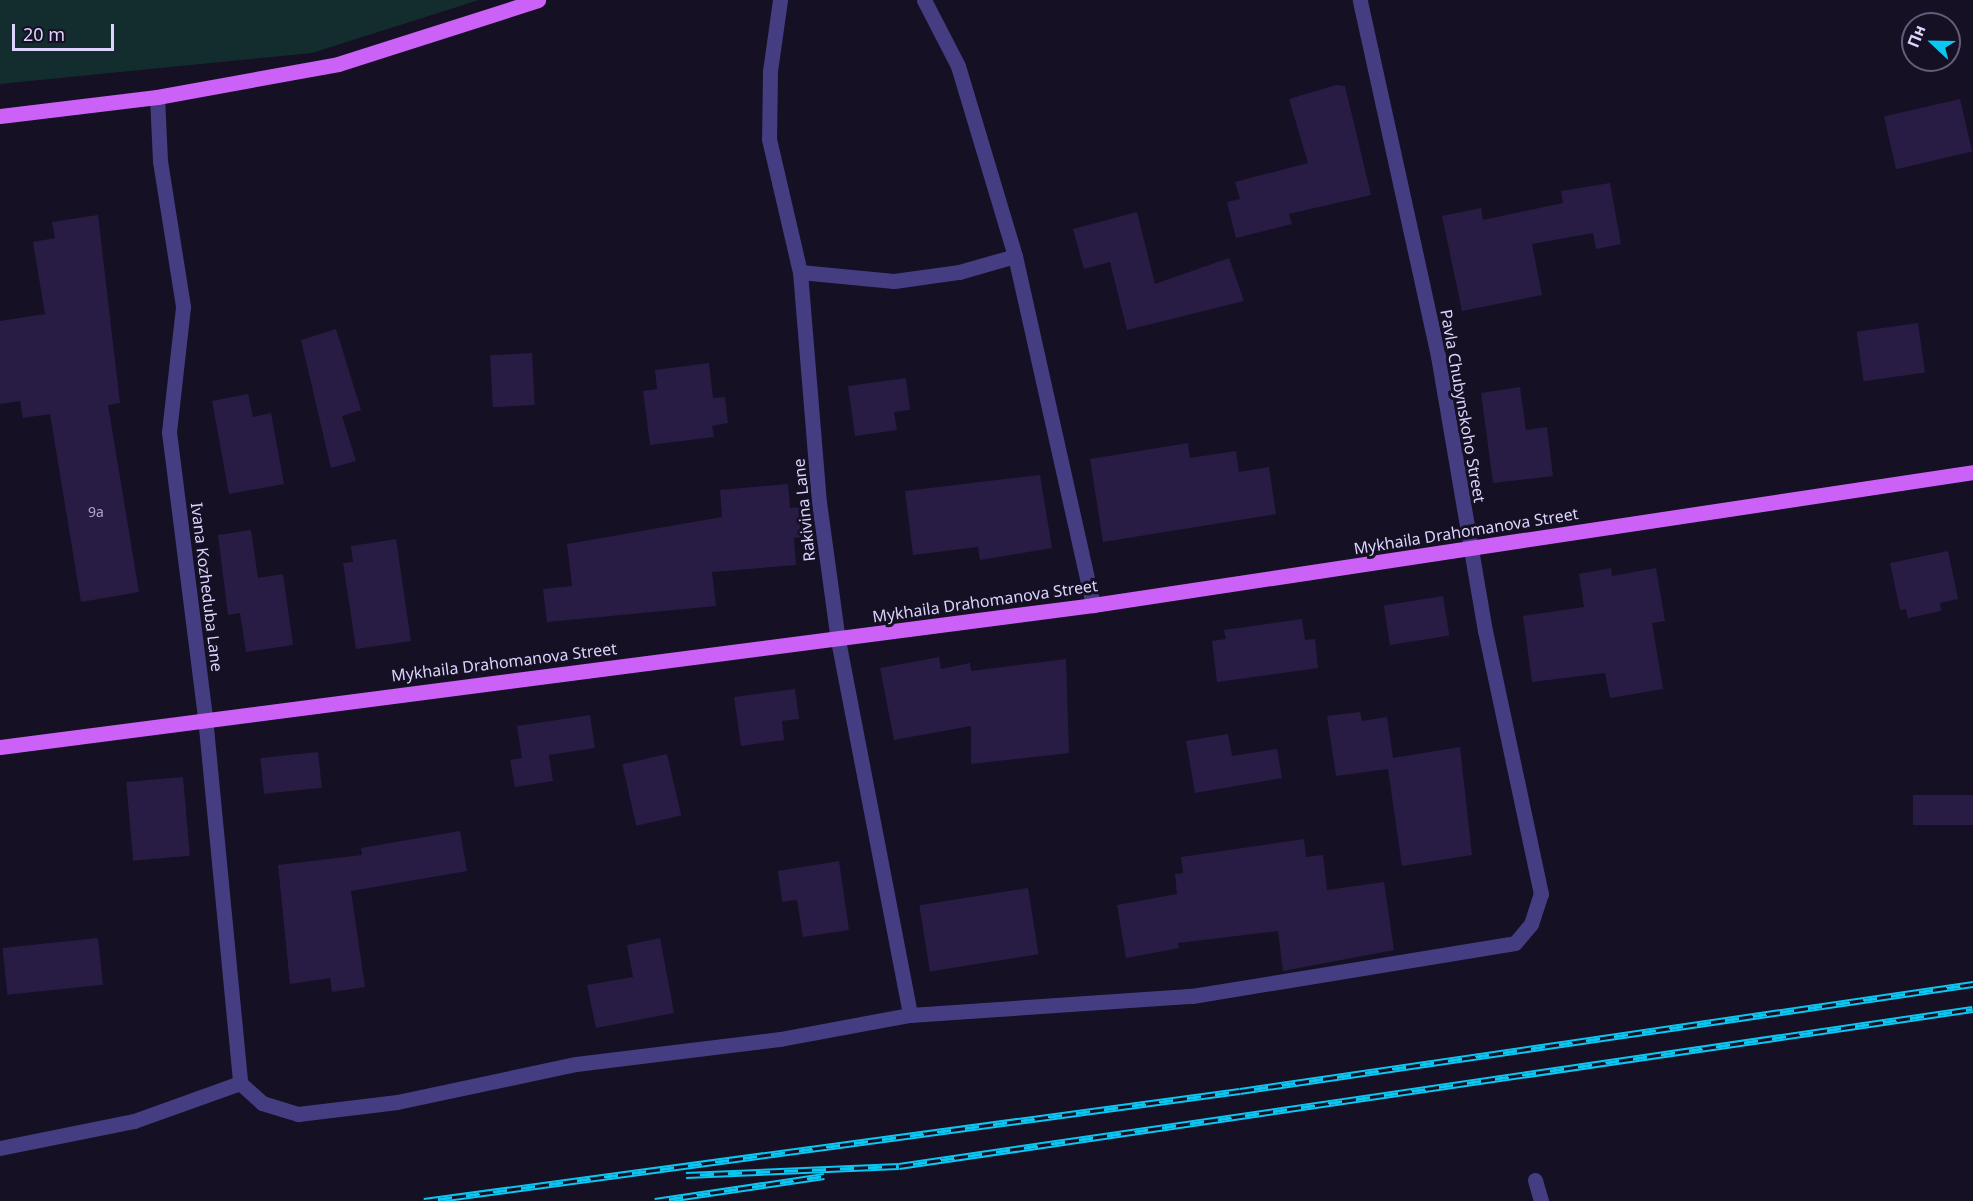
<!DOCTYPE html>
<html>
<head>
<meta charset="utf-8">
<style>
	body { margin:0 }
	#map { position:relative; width:1973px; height:1201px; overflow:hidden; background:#151024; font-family:"Noto Sans",sans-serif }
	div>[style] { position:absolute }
	.green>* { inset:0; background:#132c2d }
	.building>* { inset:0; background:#281c44; transform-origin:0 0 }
	.minor>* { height:15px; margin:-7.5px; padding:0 7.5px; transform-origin:7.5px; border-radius:7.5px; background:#453d81 }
	.major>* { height:15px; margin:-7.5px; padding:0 7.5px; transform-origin:7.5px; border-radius:7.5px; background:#cc61f8 }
	.rail>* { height:7px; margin-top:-3.5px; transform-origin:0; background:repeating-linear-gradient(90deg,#151024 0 14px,#0bc7f2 0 28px); box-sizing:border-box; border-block:2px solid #0bc7f2 }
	span { translate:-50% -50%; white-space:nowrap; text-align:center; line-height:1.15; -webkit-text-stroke:6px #151024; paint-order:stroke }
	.number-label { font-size:14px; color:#afa6cf }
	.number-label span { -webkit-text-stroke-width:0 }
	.street-label { font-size:16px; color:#dcd4fd }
	.north { position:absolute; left:1901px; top:12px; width:60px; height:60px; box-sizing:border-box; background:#151024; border:2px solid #655e7b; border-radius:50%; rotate:292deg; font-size:16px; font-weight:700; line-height:24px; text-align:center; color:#dcd4fd }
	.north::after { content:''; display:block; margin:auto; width:21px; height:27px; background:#0bc7f2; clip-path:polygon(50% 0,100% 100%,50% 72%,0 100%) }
	.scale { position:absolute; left:12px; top:24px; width:102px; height:27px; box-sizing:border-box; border:3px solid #dcd4fd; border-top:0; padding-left:8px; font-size:18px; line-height:21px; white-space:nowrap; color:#dcd4fd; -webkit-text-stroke:4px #151024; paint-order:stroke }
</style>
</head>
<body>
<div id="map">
	<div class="green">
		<i style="clip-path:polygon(0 0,479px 0,312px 53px,0 84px)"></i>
	</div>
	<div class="building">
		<i style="clip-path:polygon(1336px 85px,1345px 86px,1371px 195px,1289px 214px,1292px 224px,1236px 238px,1227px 202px,1240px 199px,1235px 182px,1308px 163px,1289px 99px)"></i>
		<i style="left:1960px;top:99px;width:54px;height:78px;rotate:77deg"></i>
		<i style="clip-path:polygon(1610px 183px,1621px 244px,1596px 249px,1593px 233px,1532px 244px,1542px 295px,1462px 311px,1442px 216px,1481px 208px,1483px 220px,1563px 203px,1561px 191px)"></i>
		<i style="clip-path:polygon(1137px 212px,1155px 284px,1229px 258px,1244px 301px,1127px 330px,1110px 262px,1084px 269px,1073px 229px)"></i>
		<i style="clip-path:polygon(98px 215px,120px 403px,108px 405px,139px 592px,81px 602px,50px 414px,23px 418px,20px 401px,0 404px,0 321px,45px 314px,33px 242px,55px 238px,52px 222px)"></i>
		<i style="left:1918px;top:323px;width:50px;height:62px;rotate:82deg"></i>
		<i style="clip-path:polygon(336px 329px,361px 410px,342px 416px,356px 461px,331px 468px,301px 340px)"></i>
		<i style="left:532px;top:353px;width:52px;height:42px;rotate:87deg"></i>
		<i style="clip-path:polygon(709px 363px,713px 398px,725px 397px,728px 423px,712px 426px,714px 437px,650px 445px,643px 391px,657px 389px,655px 370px)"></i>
		<i style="clip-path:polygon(906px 378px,910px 410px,894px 412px,897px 430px,855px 436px,848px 386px)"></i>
		<i style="clip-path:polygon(1520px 387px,1526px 430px,1547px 427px,1553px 476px,1493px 483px,1481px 393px)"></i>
		<i style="clip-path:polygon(248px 394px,253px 417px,271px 413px,284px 484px,229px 494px,212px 401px)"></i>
		<i style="clip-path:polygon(1188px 443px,1190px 458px,1236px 451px,1239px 472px,1269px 467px,1276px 514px,1103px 542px,1090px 459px)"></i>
		<i style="clip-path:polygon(1040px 475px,1052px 548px,980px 560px,978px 547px,913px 555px,905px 491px)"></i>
		<i style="clip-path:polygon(788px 484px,790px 508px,804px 507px,807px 537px,794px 538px,796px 565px,712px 572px,716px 606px,547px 622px,543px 589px,572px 586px,567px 544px,722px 517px,720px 490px)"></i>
		<i style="clip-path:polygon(251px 530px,258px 578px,283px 574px,293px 645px,246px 652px,240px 613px,228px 615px,218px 535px)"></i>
		<i style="clip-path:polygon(396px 539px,411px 641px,356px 649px,343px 563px,353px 562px,351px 546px)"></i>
		<i style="clip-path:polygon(1948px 551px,1958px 599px,1940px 603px,1941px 611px,1908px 618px,1906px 609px,1900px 610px,1890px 563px)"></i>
		<i style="clip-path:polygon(1611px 568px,1612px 576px,1656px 568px,1665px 621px,1652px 623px,1663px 689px,1610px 698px,1605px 673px,1532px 682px,1523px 616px,1584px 607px,1579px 574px)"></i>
		<i style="left:1443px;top:596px;width:40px;height:60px;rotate:81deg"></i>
		<i style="clip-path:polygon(1302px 619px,1305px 640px,1315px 639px,1318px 668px,1217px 682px,1212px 641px,1226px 639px,1224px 630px)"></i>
		<i style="clip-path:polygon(939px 657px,941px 669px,970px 663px,971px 671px,1066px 659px,1069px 753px,971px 764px,971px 726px,894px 740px,880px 668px)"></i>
		<i style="clip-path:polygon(795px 689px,799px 719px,782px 721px,784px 740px,741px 746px,734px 697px)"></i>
		<i style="clip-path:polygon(1360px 712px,1362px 721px,1387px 717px,1393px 758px,1460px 747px,1472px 855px,1402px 866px,1388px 769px,1336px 776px,1327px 716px)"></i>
		<i style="clip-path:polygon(590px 715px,595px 748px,549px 755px,553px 781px,515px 787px,510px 760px,522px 758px,517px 726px)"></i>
		<i style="clip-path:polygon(1228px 734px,1232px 756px,1277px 749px,1282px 778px,1195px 793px,1186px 741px)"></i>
		<i style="left:318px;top:752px;width:36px;height:58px;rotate:84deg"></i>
		<i style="left:667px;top:754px;width:63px;height:46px;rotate:77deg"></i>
		<i style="left:183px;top:777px;width:79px;height:57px;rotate:85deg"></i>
		<i style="left:1973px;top:795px;width:30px;height:60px;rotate:90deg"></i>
		<i style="clip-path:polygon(460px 831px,467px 871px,351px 891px,365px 987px,332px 992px,330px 978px,290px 984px,278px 865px,362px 855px,361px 848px)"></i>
		<i style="clip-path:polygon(1304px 839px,1306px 857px,1323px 855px,1327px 890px,1384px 882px,1394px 950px,1283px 971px,1278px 931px,1178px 943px,1179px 948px,1126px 958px,1117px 905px,1177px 894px,1175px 874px,1183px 873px,1181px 857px)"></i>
		<i style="clip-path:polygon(839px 861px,849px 930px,803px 937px,797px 900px,782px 902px,778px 871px)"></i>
		<i style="left:1028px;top:888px;width:67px;height:110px;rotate:81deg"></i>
		<i style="left:98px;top:938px;width:47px;height:96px;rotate:84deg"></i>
		<i style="clip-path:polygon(660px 938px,674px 1013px,596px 1028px,587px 985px,633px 977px,627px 945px)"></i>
	</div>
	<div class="minor">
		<i style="left:780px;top:0;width:72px;rotate:98deg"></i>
		<i style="left:770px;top:71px;width:68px;rotate:90.8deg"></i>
		<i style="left:769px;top:139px;width:137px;rotate:76.9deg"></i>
		<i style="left:800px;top:272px;width:231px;rotate:85.3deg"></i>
		<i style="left:819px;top:502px;width:139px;rotate:82.2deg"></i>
		<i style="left:838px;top:640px;width:382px;rotate:79.1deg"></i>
		<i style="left:924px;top:0;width:74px;rotate:62.7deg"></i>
		<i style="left:958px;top:66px;width:198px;rotate:73.3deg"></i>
		<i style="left:1015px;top:256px;width:358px;rotate:77.4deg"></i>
		<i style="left:157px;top:97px;width:64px;rotate:87.3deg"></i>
		<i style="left:160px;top:161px;width:148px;rotate:81deg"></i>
		<i style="left:183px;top:307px;width:126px;rotate:96.4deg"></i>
		<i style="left:169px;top:432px;width:287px;rotate:82.8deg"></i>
		<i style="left:205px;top:717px;width:368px;rotate:84.5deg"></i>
		<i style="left:800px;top:272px;width:94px;rotate:5.5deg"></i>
		<i style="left:894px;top:281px;width:66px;rotate:-7.9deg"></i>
		<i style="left:959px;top:272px;width:58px;rotate:-15.9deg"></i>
		<i style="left:240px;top:1083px;width:30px;rotate:42deg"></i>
		<i style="left:262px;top:1103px;width:38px;rotate:17deg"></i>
		<i style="left:298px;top:1114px;width:100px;rotate:-6.9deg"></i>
		<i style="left:397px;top:1102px;width:183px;rotate:-12deg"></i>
		<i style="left:576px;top:1064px;width:206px;rotate:-7deg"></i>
		<i style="left:780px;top:1039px;width:132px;rotate:-10.5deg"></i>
		<i style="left:910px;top:1015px;width:283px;rotate:-3.9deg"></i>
		<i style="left:1192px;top:996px;width:327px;rotate:-9.3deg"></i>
		<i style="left:1515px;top:943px;width:25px;rotate:-50deg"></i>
		<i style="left:1531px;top:924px;width:32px;rotate:-72deg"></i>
		<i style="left:1541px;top:894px;width:269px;rotate:-102deg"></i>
		<i style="left:1485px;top:631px;width:279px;rotate:-99.7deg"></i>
		<i style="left:1438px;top:356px;width:364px;rotate:-102.4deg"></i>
		<i style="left:0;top:1148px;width:137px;rotate:-11.4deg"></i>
		<i style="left:134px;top:1121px;width:113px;rotate:-19.7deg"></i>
		<i style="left:1535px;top:1180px;width:22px;rotate:74deg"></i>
	</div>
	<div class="major">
		<i style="left:0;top:116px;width:158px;rotate:-6.9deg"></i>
		<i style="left:157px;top:97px;width:184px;rotate:-10.3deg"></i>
		<i style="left:338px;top:64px;width:210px;rotate:-17.7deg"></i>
		<i style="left:0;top:747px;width:1102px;rotate:-7.4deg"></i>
		<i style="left:1093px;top:605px;width:890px;rotate:-8.59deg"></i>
	</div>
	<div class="rail">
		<i style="left:686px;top:1175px;width:213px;rotate:-2.4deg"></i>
		<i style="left:899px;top:1166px;width:1085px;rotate:-8.32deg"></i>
		<i style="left:424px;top:1201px;width:823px;rotate:-7.68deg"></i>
		<i style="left:1240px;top:1091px;width:741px;rotate:-8.31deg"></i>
		<i style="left:655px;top:1201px;width:171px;rotate:-8.4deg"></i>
	</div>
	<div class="number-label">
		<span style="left:96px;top:512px">9а</span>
	</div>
	<div class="street-label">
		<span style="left:1463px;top:406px;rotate:80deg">Pavla Chubynskoho Street</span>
		<span style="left:804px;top:510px;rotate:-96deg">Rakivina Lane</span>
		<span style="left:1466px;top:531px;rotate:-9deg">Mykhaila Drahomanova Street</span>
		<span style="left:207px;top:587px;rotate:83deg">Ivana Kozheduba Lane</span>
		<span style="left:985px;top:601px;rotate:-8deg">Mykhaila Drahomanova Street</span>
		<span style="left:504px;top:662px;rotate:-7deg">Mykhaila Drahomanova Street</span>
	</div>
	<div class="north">Пн</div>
	<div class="scale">20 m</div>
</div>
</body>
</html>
